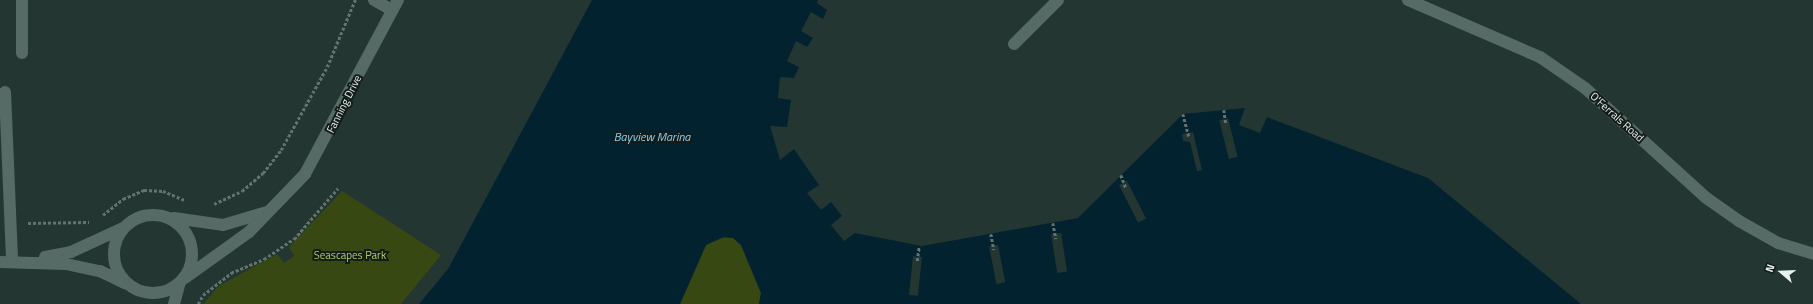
<!DOCTYPE html>
<html>
<head>
<meta charset="utf-8">
<style>
	body { margin:0 }
	#map { position:relative; width:1813px; height:304px; overflow:hidden; background:#243632; font-family:"Titillium Web",sans-serif }
	div>[style] { position:absolute }
	.green>* { inset:0; background:#384813 }
	.water>* { inset:0; background:#02222f }
	.pier>* { inset:0; background:#243632; transform-origin:0 0 }
	.path>* { height:2.5px; margin-top:-1.25px; transform-origin:0; background:repeating-linear-gradient(90deg,#63736f 0 3px,transparent 0 5px) }
	.lane>* { height:12px; margin:-6px; padding:0 6px; transform-origin:6px; border-radius:6px; background:#576b66 }
	.street>* { height:12px; margin:-6px; padding:0 6px; transform-origin:6px; border-radius:6px; background:#576b66 }
	.street>.ring { margin:-6px; padding:0; box-sizing:content-box; background:none; border:12px solid #576b66; border-radius:50% }
	span { translate:-50% -50%; white-space:nowrap; text-align:center; line-height:1.15; -webkit-text-stroke:4px #141c1a; paint-order:stroke }
	.street-label { font-size:11px; color:#e7f2ef }
	.park-label { font-size:11px; color:#add165 }
	.water-label { font-size:12px; color:#8ad1f3; font-style:italic }
	.north { position:absolute; left:1761px; top:252px; width:40px; height:40px; -webkit-text-stroke:3px #141c1a; paint-order:stroke; rotate:289deg; font-size:11px; font-weight:700; line-height:16px; text-align:center; color:#e7f2ef }
	.north::after { content:''; display:block; margin:auto; width:14px; height:18px; background:#e7f2ef; clip-path:polygon(50% 0,100% 100%,50% 72%,0 100%) }
</style>
</head>
<body>
<div id="map">
	<div class="green">
		<i style="clip-path:polygon(342px 191px,441px 255px,401px 304px,203px 304px,219px 286px,277px 254px,284px 263px,294px 256px,289px 247px)"></i>
		<i style="clip-path:polygon(715px 238px,733px 238px,741px 245px,761px 293px,759px 304px,680px 304px,706px 245px)"></i>
	</div>
	<div class="water">
		<i style="clip-path:polygon(592px 0,818px 0,817px 3px,827px 10px,823px 19px,811px 12px,801px 31px,813px 38px,807px 47px,796px 41px,787px 61px,799px 67px,794px 78px,780px 77px,778px 98px,791px 100px,787px 127px,770px 126px,780px 160px,794px 149px,819px 185px,807px 193px,821px 210px,831px 202px,842px 216px,831px 225px,844px 241px,855px 233px,922px 246px,1078px 218px,1183px 114px,1245px 108px,1239px 125px,1260px 133px,1267px 117px,1428px 178px,1581px 304px,759px 304px,761px 293px,741px 245px,733px 238px,724px 237px,706px 245px,680px 304px,419px 304px,448px 269px)"></i>
	</div>
	<div class="pier">
		<i style="left:1228px;top:118px;width:40px;height:9px;rotate:76deg"></i>
		<i style="clip-path:polygon(1193px 132px,1202px 170px,1197px 171px,1190px 142px,1183px 141px,1182px 134px)"></i>
		<i style="left:1127px;top:181px;width:42px;height:9px;rotate:63deg"></i>
		<i style="left:1061px;top:233px;width:39px;height:10px;rotate:81deg"></i>
		<i style="left:998px;top:245px;width:38px;height:9px;rotate:79deg"></i>
		<i style="left:913px;top:256px;width:9px;height:39px;rotate:6deg"></i>
	</div>
	<div class="path">
		<i style="left:1224px;top:110px;width:14px;rotate:82deg"></i>
		<i style="left:1183px;top:114px;width:23px;rotate:75deg"></i>
		<i style="left:1121px;top:175px;width:14px;rotate:69deg"></i>
		<i style="left:214px;top:204px;width:31px;rotate:-25deg"></i>
		<i style="left:242px;top:191px;width:28px;rotate:-41deg"></i>
		<i style="left:263px;top:173px;width:29px;rotate:-52deg"></i>
		<i style="left:281px;top:150px;width:95px;rotate:-61deg"></i>
		<i style="left:327px;top:67px;width:73px;rotate:-67.3deg"></i>
		<i style="left:103px;top:215px;width:26px;rotate:-39deg"></i>
		<i style="left:123px;top:199px;width:23px;rotate:-23deg"></i>
		<i style="left:144px;top:190px;width:19px;rotate:3deg"></i>
		<i style="left:163px;top:191px;width:23px;rotate:23deg"></i>
		<i style="left:28px;top:223px;width:61px;rotate:-0.9deg"></i>
		<i style="left:1053px;top:223px;width:16px;rotate:79deg"></i>
		<i style="left:991px;top:234px;width:16px;rotate:79deg"></i>
		<i style="left:917px;top:261px;width:15px;rotate:-82deg"></i>
		<i style="left:198px;top:304px;width:10px;rotate:-61deg"></i>
		<i style="left:203px;top:295px;width:36px;rotate:-38deg"></i>
		<i style="left:231px;top:273px;width:36px;rotate:-23deg"></i>
		<i style="left:264px;top:259px;width:36px;rotate:-34deg"></i>
		<i style="left:294px;top:239px;width:67px;rotate:-49.2deg"></i>
	</div>
	<div class="lane">
		<i style="left:22px;top:0;width:53px;rotate:90deg"></i>
		<i style="left:5px;top:92px;width:169px;rotate:87.6deg"></i>
	</div>
	<div class="street">
		<i style="left:374px;top:0;width:21px;rotate:29deg"></i>
		<i style="left:1408px;top:0;width:144px;rotate:23.4deg"></i>
		<i style="left:1540px;top:57px;width:55px;rotate:34.6deg"></i>
		<i style="left:1585px;top:88px;width:162px;rotate:42.2deg"></i>
		<i style="left:1705px;top:197px;width:42px;rotate:35.2deg"></i>
		<i style="left:1739px;top:221px;width:45px;rotate:29.4deg"></i>
		<i style="left:1778px;top:243px;width:37px;rotate:17deg"></i>
		<i style="left:1014px;top:44px;width:62px;rotate:-45deg"></i>
		<i class="ring" style="left:114px;top:215px;width:66px;height:66px"></i>
		<i style="left:174px;top:218px;width:49px;rotate:8.1deg"></i>
		<i style="left:223px;top:225px;width:46px;rotate:-16.5deg"></i>
		<i style="left:45px;top:257px;width:26px;rotate:-11deg"></i>
		<i style="left:71px;top:252px;width:57px;rotate:-24.8deg"></i>
		<i style="left:0;top:262px;width:66px;rotate:1.7deg"></i>
		<i style="left:66px;top:264px;width:35px;rotate:12deg"></i>
		<i style="left:100px;top:271px;width:28px;rotate:26deg"></i>
		<i style="left:185px;top:278px;width:79px;rotate:-35.7deg"></i>
		<i style="left:249px;top:232px;width:81px;rotate:-46deg"></i>
		<i style="left:305px;top:174px;width:197px;rotate:-61.9deg"></i>
		<i style="left:174px;top:304px;width:20px;rotate:-75deg"></i>
	</div>
	<div class="street-label">
		<span style="left:344px;top:104px;rotate:-63deg">Fanning Drive</span>
		<span style="left:1617px;top:117px;rotate:42deg">O'Ferrals Road</span>
	</div>
	<div class="park-label">
		<span style="left:350px;top:255px">Seascapes Park</span>
	</div>
	<div class="water-label">
		<span style="left:652px;top:137px">Bayview Marina</span>
	</div>
	<div class="north">N</div>
</div>
</body>
</html>
